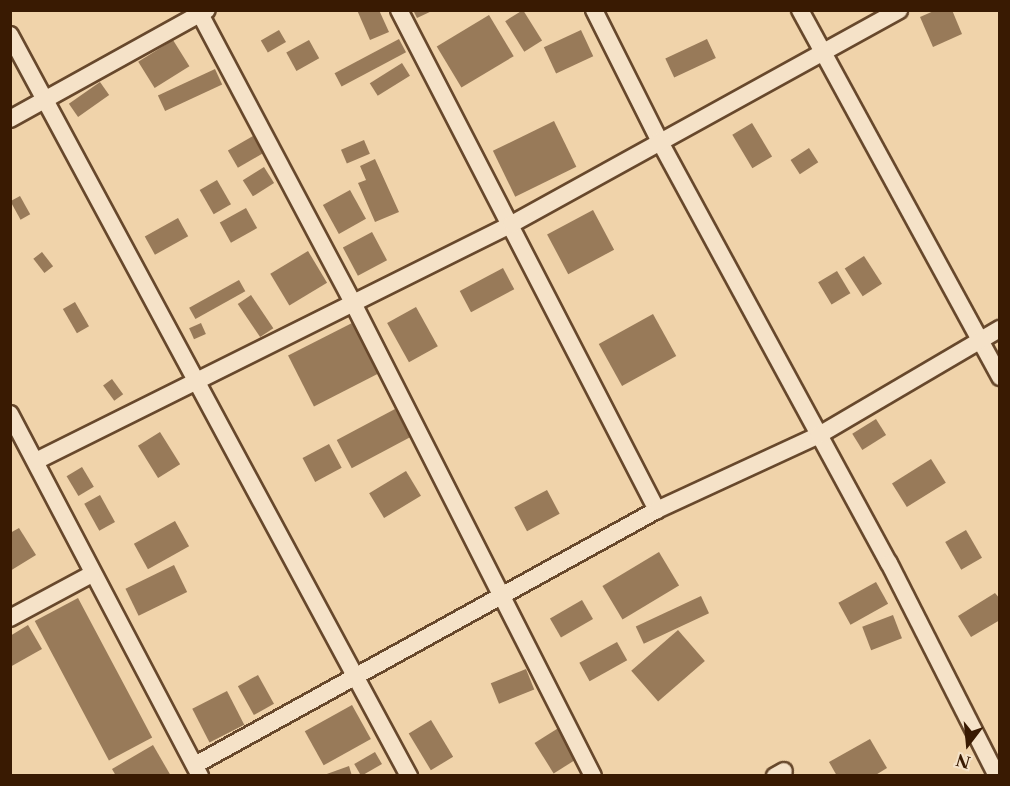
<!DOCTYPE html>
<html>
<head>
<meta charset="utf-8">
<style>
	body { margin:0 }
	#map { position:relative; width:1010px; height:786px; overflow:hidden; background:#f0d3aa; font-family:"Libre Caslon Text",serif }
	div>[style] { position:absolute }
	.building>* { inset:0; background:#987a59; transform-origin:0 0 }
	.roads { filter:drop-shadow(2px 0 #67482c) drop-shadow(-2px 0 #67482c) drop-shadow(0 2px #67482c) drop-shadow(0 -2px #67482c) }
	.minor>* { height:16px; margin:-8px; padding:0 8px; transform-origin:8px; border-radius:8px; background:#f5e2c8 }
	span { translate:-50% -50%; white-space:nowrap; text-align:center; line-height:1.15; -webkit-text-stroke:4.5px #f5e2c8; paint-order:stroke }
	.frame { position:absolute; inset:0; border:12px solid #391a02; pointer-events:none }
	.north { position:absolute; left:938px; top:714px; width:60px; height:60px; -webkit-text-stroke:4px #f5e2c8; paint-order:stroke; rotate:196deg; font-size:16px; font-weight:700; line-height:24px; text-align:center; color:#391a02 }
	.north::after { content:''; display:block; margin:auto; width:21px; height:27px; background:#391a02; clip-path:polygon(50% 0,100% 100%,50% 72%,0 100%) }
</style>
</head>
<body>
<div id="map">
	<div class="building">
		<i style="clip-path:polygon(357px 10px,379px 10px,389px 32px,370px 40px)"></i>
		<i style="clip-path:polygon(413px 10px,434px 10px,417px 18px)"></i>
		<i style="left:523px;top:10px;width:36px;height:21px;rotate:58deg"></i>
		<i style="clip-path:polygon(936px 10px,952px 10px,962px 34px,933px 47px,920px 17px)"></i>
		<i style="left:489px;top:15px;width:48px;height:61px;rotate:59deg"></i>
		<i style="left:279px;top:30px;width:14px;height:21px;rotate:60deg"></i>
		<i style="left:581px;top:30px;width:29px;height:41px;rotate:65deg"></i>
		<i style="left:399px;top:39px;width:15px;height:73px;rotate:62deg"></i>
		<i style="left:707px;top:39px;width:21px;height:46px;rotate:65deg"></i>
		<i style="left:173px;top:40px;width:31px;height:41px;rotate:58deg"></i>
		<i style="left:309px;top:40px;width:21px;height:26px;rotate:61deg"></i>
		<i style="left:402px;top:63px;width:15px;height:38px;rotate:58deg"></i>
		<i style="left:215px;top:69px;width:17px;height:63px;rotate:65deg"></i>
		<i style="left:100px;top:82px;width:16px;height:38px;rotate:55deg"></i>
		<i style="left:554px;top:121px;width:51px;height:68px;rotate:64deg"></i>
		<i style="left:752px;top:123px;width:39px;height:23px;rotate:59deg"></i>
		<i style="left:253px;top:136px;width:20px;height:29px;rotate:60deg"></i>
		<i style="left:364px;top:140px;width:15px;height:25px;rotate:67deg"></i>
		<i style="left:809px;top:148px;width:17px;height:22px;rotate:57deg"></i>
		<i style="clip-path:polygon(375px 159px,399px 212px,375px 222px,358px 183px,366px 180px,360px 166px)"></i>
		<i style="left:264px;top:167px;width:19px;height:25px;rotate:58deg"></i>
		<i style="left:217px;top:180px;width:28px;height:20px;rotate:60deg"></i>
		<i style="left:350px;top:190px;width:33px;height:31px;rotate:61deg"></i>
		<i style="left:20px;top:196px;width:21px;height:11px;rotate:61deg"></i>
		<i style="left:246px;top:208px;width:23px;height:30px;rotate:61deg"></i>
		<i style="left:593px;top:210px;width:45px;height:52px;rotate:62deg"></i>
		<i style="left:178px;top:218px;width:21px;height:38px;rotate:61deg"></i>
		<i style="left:372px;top:232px;width:32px;height:33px;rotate:62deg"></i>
		<i style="left:308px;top:251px;width:37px;height:44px;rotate:59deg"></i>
		<i style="left:42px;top:252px;width:18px;height:11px;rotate:52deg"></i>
		<i style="left:864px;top:256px;width:33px;height:23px;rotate:57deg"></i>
		<i style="left:503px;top:268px;width:24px;height:49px;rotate:62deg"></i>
		<i style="left:837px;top:271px;width:26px;height:22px;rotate:59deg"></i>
		<i style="left:239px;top:280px;width:13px;height:57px;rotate:61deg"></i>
		<i style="left:251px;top:295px;width:40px;height:16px;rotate:56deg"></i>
		<i style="left:75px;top:302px;width:28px;height:14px;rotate:60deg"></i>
		<i style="left:416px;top:307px;width:45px;height:33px;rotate:61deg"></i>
		<i style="left:653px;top:314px;width:48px;height:62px;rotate:61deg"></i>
		<i style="left:354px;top:322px;width:57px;height:74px;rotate:63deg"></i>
		<i style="left:201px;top:323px;width:12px;height:13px;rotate:66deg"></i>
		<i style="left:112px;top:379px;width:19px;height:11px;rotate:54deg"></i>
		<i style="left:395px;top:409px;width:32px;height:66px;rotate:62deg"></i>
		<i style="left:876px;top:419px;width:19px;height:28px;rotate:58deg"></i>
		<i style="left:160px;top:432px;width:38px;height:26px;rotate:58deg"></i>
		<i style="left:329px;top:444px;width:27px;height:30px;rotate:62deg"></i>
		<i style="left:931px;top:459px;width:28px;height:46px;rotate:58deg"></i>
		<i style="left:82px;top:467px;width:23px;height:18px;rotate:59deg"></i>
		<i style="left:406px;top:471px;width:29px;height:43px;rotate:59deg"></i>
		<i style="left:547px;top:490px;width:27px;height:37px;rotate:62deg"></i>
		<i style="left:100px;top:495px;width:31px;height:18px;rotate:61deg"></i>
		<i style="left:175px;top:521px;width:29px;height:47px;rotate:61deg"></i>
		<i style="clip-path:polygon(19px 528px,36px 555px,10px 571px,10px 533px)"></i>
		<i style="left:966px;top:530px;width:32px;height:24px;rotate:60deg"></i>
		<i style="left:659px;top:552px;width:39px;height:66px;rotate:59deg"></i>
		<i style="left:174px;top:565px;width:30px;height:54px;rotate:64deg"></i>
		<i style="left:876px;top:582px;width:25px;height:43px;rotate:61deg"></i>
		<i style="clip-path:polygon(995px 593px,1000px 599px,1000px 620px,971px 637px,958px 616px)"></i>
		<i style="left:701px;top:596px;width:19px;height:72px;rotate:65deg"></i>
		<i style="left:78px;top:598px;width:158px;height:49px;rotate:62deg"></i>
		<i style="left:582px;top:600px;width:22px;height:37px;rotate:60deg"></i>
		<i style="left:893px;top:615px;width:25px;height:33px;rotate:69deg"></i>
		<i style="clip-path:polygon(28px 625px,42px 649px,10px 667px,10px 636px)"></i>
		<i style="left:678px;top:630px;width:41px;height:62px;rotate:49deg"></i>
		<i style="left:617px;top:642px;width:21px;height:43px;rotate:61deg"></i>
		<i style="left:526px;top:669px;width:22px;height:38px;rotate:68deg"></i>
		<i style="left:258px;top:675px;width:33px;height:23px;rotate:61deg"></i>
		<i style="left:227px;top:691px;width:38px;height:39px;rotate:63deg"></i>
		<i style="left:352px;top:705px;width:39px;height:54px;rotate:61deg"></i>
		<i style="left:431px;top:720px;width:43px;height:26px;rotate:59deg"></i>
		<i style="left:560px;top:727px;width:36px;height:30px;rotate:58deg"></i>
		<i style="clip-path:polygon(870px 739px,887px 768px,874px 776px,837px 776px,829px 762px)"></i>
		<i style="clip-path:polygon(153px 745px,171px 776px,116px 776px,112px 769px)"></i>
		<i style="left:375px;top:752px;width:14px;height:24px;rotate:60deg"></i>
		<i style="clip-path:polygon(349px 766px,352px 776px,324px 776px,324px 775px)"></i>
	</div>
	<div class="roads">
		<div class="minor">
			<i style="left:198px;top:10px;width:331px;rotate:62.1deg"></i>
			<i style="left:353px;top:303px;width:530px;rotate:63.1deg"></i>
			<i style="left:399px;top:10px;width:563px;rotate:62.71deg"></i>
			<i style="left:594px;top:10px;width:145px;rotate:63.4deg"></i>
			<i style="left:659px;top:140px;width:481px;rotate:61.5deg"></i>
			<i style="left:889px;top:563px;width:239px;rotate:63.1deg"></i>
			<i style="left:800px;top:10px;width:418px;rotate:61.4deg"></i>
			<i style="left:10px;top:35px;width:842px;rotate:61.7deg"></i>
			<i style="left:10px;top:119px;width:225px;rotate:-29deg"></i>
			<i style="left:10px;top:414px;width:409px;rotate:62.3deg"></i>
			<i style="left:36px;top:461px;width:532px;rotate:-26.47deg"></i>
			<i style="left:512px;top:224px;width:442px;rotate:-28.9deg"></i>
			<i style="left:10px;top:618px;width:93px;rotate:-28.2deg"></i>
			<i style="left:195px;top:765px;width:528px;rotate:-28.9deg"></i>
			<i style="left:657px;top:510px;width:179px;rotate:-24.8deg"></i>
			<i style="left:819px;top:435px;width:210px;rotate:-30.4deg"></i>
			<i style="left:775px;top:776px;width:10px;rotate:-29deg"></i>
		</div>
	</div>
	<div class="frame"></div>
	<div class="north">N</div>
</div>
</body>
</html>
